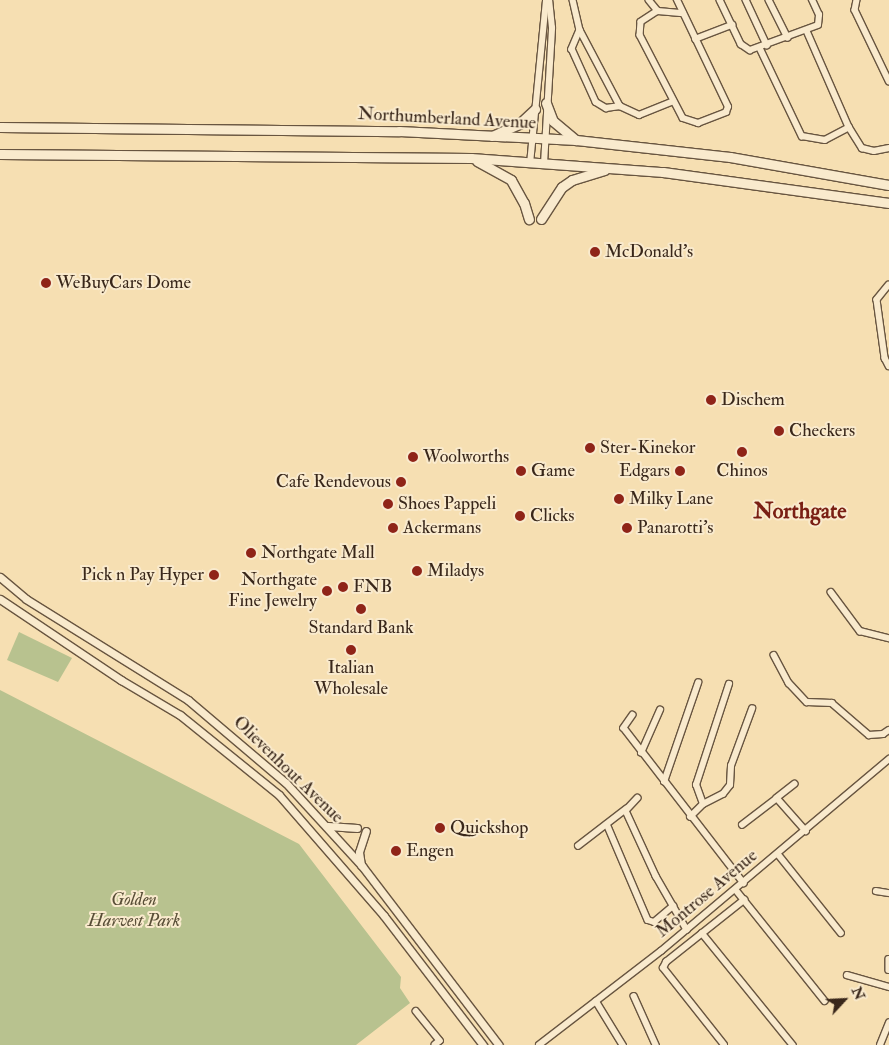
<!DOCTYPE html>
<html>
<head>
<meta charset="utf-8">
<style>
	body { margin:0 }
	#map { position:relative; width:889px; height:1045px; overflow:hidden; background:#f6dfb2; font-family:"IM FELL Double Pica",serif }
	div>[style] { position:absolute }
	.green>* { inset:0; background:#b8c28f }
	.roads { filter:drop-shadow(1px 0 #685540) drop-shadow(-1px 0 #685540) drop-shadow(0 1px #685540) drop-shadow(0 -1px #685540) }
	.minor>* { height:5.5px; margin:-2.75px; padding:0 2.75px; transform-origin:2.75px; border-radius:2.75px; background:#f9eacd }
	.tertiary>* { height:7px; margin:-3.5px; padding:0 3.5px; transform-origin:3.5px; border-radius:3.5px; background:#f9eacd }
	.secondary>* { height:9px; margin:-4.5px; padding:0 4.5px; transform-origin:4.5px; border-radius:4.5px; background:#f9eacd }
	.dots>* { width:14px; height:14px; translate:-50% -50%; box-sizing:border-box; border:2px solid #f9eacd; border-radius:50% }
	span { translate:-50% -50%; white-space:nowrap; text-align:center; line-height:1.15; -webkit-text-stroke:4px #f9eacd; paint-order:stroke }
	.street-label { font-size:18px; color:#39271a }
	.poi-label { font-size:18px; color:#39271a }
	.left { translate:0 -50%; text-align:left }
	.right { translate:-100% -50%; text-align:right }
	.park-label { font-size:18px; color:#594e37; font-style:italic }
	.district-label { font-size:22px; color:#7a1f14; font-weight:700 }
	.north { position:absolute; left:819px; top:975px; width:50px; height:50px; -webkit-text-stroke:4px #f9eacd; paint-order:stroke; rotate:65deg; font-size:14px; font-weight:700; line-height:20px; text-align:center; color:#39271a }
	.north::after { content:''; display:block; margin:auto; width:18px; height:22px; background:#39271a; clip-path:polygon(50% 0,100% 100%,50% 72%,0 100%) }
</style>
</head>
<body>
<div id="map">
	<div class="green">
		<i style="clip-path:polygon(19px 632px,72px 658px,58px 682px,7px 660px)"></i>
		<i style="clip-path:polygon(0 690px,299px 844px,401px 977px,400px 988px,410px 1003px,356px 1045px,0 1045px)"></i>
	</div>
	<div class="roads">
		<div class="minor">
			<i style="left:573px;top:0;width:31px;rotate:77deg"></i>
			<i style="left:580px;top:30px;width:86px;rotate:62.2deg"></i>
			<i style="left:620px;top:106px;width:21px;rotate:25deg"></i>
			<i style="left:639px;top:115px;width:37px;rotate:-22deg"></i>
			<i style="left:649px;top:0;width:14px;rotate:51deg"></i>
			<i style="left:658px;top:11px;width:25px;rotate:5deg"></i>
			<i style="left:720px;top:0;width:49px;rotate:64.5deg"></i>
			<i style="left:741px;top:44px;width:11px;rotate:34deg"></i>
			<i style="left:750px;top:50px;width:72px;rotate:-20.2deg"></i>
			<i style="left:818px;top:25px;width:10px;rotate:-84deg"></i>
			<i style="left:819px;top:15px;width:17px;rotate:-115deg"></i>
			<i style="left:746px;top:0;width:50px;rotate:65deg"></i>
			<i style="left:769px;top:0;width:42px;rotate:63.4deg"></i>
			<i style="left:857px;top:0;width:10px;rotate:101deg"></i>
			<i style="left:855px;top:10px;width:79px;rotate:64.4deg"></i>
			<i style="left:658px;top:11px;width:20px;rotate:147deg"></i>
			<i style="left:641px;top:22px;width:13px;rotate:94deg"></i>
			<i style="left:640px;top:35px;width:93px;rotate:62.6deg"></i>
			<i style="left:683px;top:118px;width:16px;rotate:18deg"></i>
			<i style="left:698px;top:123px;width:30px;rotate:-21deg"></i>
			<i style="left:726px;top:112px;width:5px;rotate:-68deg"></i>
			<i style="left:728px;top:107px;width:119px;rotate:-115.5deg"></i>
			<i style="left:580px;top:30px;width:21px;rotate:113deg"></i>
			<i style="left:572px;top:49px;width:58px;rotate:65.6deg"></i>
			<i style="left:596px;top:102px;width:12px;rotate:31deg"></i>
			<i style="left:606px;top:108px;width:14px;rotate:-8deg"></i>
			<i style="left:807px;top:31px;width:105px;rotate:66.4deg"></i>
			<i style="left:849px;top:127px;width:25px;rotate:58deg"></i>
			<i style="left:862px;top:148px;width:12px;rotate:14deg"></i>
			<i style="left:874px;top:151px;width:15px;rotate:-11deg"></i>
			<i style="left:695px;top:39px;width:40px;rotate:-21deg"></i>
			<i style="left:760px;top:48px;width:98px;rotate:64.5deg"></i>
			<i style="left:802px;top:136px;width:23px;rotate:10deg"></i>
			<i style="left:825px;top:140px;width:27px;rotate:-28deg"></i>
			<i style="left:530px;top:164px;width:165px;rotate:-84.4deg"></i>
			<i style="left:544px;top:164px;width:136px;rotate:-86.6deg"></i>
			<i style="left:552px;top:28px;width:28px;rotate:-96deg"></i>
			<i style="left:889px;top:285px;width:19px;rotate:129deg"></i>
			<i style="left:877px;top:300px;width:59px;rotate:82.1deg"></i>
			<i style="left:885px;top:358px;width:9px;rotate:63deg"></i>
			<i style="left:831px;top:592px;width:49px;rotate:53.4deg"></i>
			<i style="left:860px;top:631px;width:30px;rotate:14deg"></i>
			<i style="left:774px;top:655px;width:32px;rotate:62deg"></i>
			<i style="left:789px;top:683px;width:26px;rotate:47deg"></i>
			<i style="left:807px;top:702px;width:25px;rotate:2deg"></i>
			<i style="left:832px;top:703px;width:49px;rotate:40.9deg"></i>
			<i style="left:869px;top:735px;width:14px;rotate:-4deg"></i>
			<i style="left:883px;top:734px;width:7px;rotate:-34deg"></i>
			<i style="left:633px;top:715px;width:16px;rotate:125deg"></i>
			<i style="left:624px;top:728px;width:196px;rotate:52.3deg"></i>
			<i style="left:641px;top:753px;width:47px;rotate:-66.2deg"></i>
			<i style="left:664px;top:782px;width:105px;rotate:-71deg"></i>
			<i style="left:795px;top:784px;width:23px;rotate:142deg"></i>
			<i style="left:777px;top:798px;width:44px;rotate:48.7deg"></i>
			<i style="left:638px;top:798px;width:18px;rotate:133deg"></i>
			<i style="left:626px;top:811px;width:72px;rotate:65.2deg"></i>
			<i style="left:656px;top:876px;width:62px;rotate:60.1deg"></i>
			<i style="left:703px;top:804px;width:22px;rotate:-27deg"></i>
			<i style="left:723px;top:794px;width:11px;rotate:-52deg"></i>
			<i style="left:730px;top:785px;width:19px;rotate:-87deg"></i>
			<i style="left:731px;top:766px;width:61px;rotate:-69.8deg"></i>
			<i style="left:690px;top:817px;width:18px;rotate:-45deg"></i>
			<i style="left:703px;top:804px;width:20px;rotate:-110deg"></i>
			<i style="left:696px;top:785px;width:106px;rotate:-71.9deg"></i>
			<i style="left:607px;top:824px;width:104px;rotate:66.9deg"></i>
			<i style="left:648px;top:920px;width:6px;rotate:18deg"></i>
			<i style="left:654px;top:922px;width:25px;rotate:-40deg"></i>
			<i style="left:742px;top:825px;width:44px;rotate:-37.6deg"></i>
			<i style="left:578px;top:846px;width:61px;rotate:-37.6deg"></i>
			<i style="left:778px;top:854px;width:101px;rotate:51.4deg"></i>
			<i style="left:736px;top:890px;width:142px;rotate:51.3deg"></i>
			<i style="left:876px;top:891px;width:13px;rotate:9deg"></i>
			<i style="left:702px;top:933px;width:144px;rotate:50.9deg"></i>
			<i style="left:889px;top:959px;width:11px;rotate:90deg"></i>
			<i style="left:847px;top:975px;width:44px;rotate:15.9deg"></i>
			<i style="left:634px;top:996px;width:54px;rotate:65.8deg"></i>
			<i style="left:596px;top:1001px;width:52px;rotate:58.5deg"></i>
			<i style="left:416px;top:1011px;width:38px;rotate:51deg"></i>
			<i style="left:440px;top:1041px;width:6px;rotate:141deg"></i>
			<i style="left:539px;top:1045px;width:154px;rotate:-37.6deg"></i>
			<i style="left:661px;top:951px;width:298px;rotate:-40.1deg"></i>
			<i style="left:724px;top:1045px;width:98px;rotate:-128.4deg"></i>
			<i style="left:663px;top:968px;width:7px;rotate:-63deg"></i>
			<i style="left:666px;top:962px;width:100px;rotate:-38.5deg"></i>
			<i style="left:880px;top:1045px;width:24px;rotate:-68deg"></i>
		</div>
		<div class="tertiary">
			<i style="left:0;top:577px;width:34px;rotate:40deg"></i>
			<i style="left:26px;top:599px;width:191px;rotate:31.9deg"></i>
			<i style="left:188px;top:700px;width:128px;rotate:40.3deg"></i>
			<i style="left:286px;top:783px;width:113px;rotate:47.5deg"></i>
			<i style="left:362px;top:866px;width:225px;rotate:52.6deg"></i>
			<i style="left:0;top:599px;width:146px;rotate:33.8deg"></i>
			<i style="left:121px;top:680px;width:69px;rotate:30.7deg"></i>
			<i style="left:180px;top:715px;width:127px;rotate:38.9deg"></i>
			<i style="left:279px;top:795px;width:160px;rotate:49deg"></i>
			<i style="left:384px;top:916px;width:163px;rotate:52.5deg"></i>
			<i style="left:328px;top:826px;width:29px;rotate:4deg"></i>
			<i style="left:361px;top:865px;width:13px;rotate:-99deg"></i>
			<i style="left:359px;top:852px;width:22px;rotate:-72deg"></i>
		</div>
		<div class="secondary">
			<i style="left:546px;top:103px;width:19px;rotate:69deg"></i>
			<i style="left:553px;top:121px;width:30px;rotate:40deg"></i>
			<i style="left:0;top:127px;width:399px;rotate:0.6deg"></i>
			<i style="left:399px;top:131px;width:177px;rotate:2.9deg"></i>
			<i style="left:576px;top:140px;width:155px;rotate:6.3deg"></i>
			<i style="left:730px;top:157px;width:161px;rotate:10deg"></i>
			<i style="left:492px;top:136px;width:30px;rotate:-24deg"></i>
			<i style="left:519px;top:124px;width:22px;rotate:-43deg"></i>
			<i style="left:0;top:154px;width:471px;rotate:0.5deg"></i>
			<i style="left:471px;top:158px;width:193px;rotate:4.2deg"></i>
			<i style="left:663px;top:172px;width:228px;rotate:7.8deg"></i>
			<i style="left:477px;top:161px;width:39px;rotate:29deg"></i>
			<i style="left:511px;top:180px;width:26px;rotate:61deg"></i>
			<i style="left:524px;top:203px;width:17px;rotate:73deg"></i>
			<i style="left:541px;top:219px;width:38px;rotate:-57deg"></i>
			<i style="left:562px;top:187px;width:12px;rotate:-35deg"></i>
			<i style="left:572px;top:180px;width:34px;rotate:-17deg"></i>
		</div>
	</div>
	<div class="dots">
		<i style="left:595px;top:252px;background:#8f2418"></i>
		<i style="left:46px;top:283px;background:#8f2418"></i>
		<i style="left:711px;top:400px;background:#8f2418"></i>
		<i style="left:779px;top:431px;background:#8f2418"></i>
		<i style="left:590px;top:448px;background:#8f2418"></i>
		<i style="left:742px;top:452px;background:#8f2418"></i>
		<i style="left:413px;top:457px;background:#8f2418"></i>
		<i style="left:521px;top:471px;background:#8f2418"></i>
		<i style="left:680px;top:471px;background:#8f2418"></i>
		<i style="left:401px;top:482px;background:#8f2418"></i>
		<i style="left:619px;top:499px;background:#8f2418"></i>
		<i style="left:388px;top:504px;background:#8f2418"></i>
		<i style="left:520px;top:516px;background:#8f2418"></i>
		<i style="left:393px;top:528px;background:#8f2418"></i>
		<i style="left:627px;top:528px;background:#8f2418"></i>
		<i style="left:251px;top:553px;background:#8f2418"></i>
		<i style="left:417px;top:571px;background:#8f2418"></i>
		<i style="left:214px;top:575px;background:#8f2418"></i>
		<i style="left:343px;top:587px;background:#8f2418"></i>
		<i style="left:327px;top:591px;background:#8f2418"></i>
		<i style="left:361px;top:609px;background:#8f2418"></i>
		<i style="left:351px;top:650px;background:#8f2418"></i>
		<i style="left:440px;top:828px;background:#8f2418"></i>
		<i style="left:396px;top:851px;background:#8f2418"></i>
	</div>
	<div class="street-label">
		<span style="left:447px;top:119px;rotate:3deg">Northumberland Avenue</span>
		<span style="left:288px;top:770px;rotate:44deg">Olievenhout Avenue</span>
		<span style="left:707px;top:894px;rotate:-40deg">Montrose Avenue</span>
	</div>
	<div class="poi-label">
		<span class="left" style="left:605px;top:252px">McDonald's</span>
		<span class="left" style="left:56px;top:283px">WeBuyCars Dome</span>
		<span class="left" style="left:721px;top:400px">Dischem</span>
		<span class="left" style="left:789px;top:431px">Checkers</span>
		<span class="left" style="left:600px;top:448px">Ster-Kinekor</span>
		<span class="left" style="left:423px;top:457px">Woolworths</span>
		<span class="left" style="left:531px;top:471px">Game</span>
		<span class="right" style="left:670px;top:471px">Edgars</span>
		<span style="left:742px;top:471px">Chinos</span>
		<span class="right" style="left:391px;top:482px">Cafe Rendevous</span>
		<span class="left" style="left:629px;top:499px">Milky Lane</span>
		<span class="left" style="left:398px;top:504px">Shoes Pappeli</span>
		<span class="left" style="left:530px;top:516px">Clicks</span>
		<span class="left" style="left:403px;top:528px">Ackermans</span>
		<span class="left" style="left:637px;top:528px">Panarotti's</span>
		<span class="left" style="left:261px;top:553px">Northgate Mall</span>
		<span class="left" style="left:427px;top:571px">Miladys</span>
		<span class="right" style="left:204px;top:575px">Pick n Pay Hyper</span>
		<span class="right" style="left:317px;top:591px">Northgate<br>Fine Jewelry</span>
		<span class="left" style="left:353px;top:587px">FNB</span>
		<span style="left:361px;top:628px">Standard Bank</span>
		<span style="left:351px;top:679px">Italian<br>Wholesale</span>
		<span class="left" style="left:450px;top:828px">Quickshop</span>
		<span class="left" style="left:406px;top:851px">Engen</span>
	</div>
	<div class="park-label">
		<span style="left:134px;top:911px">Golden<br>Harvest Park</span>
	</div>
	<div class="district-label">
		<span style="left:800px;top:512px">Northgate</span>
	</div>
	<div class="north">N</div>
</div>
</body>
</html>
